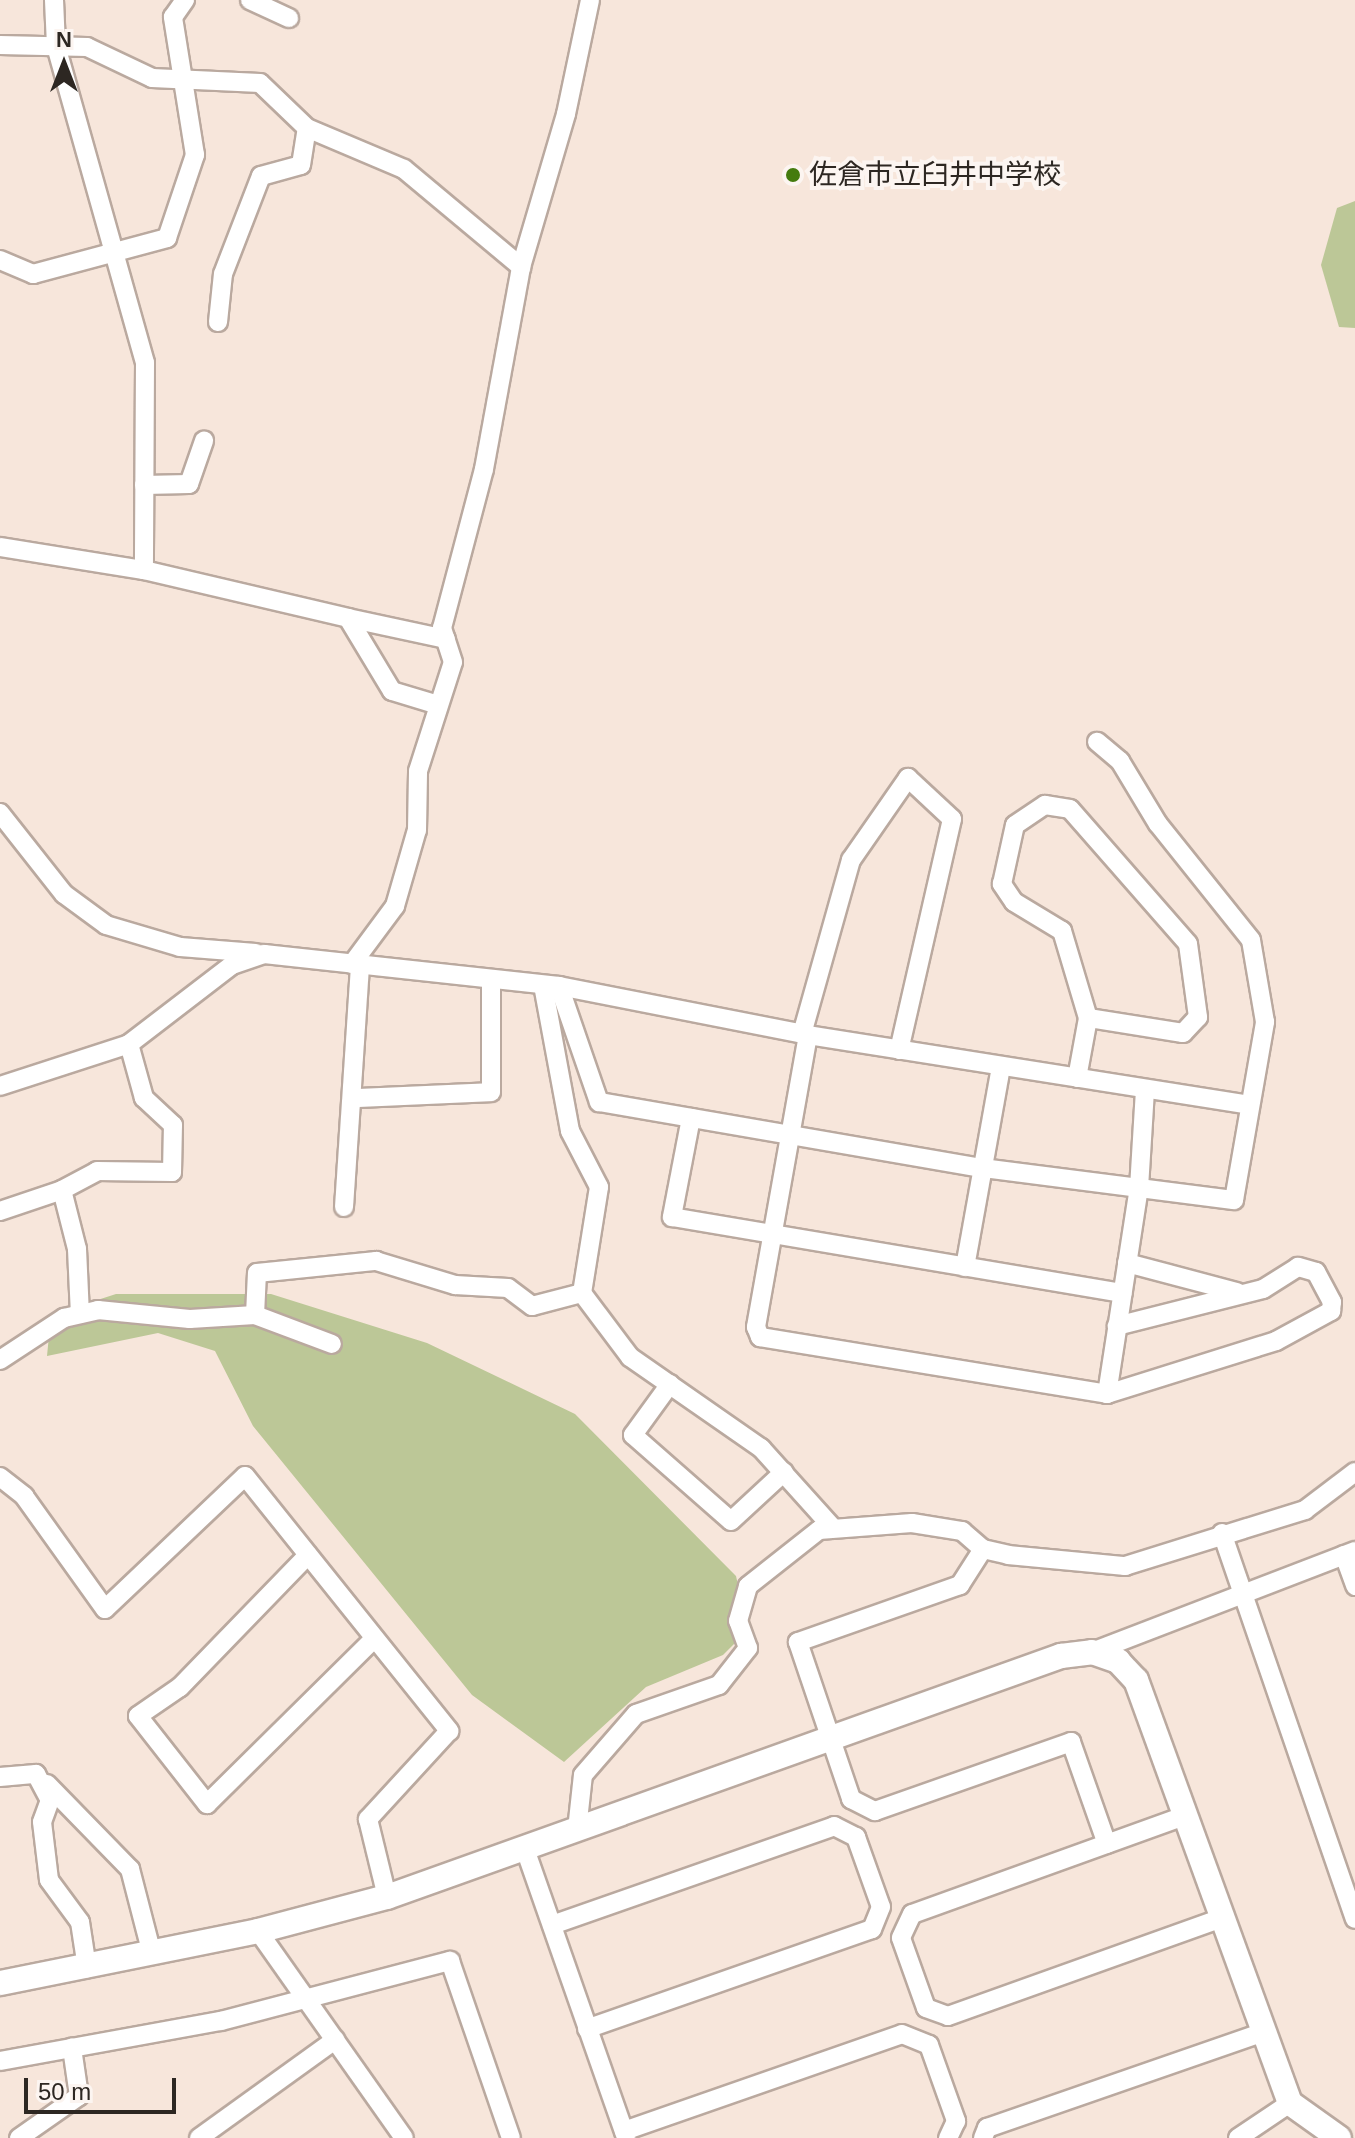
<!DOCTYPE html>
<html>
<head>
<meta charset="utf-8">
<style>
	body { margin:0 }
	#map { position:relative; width:1355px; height:2138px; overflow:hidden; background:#f7e6db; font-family:Arial,"Noto Sans JP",sans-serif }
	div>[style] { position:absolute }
	.green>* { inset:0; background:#bcc797 }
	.roads { filter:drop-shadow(2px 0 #baa99f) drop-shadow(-2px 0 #baa99f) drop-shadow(0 2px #baa99f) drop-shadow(0 -2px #baa99f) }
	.street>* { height:18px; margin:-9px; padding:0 9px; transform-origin:9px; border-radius:9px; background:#fff }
	.secondary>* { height:24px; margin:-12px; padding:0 12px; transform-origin:12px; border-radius:12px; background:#fff }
	.dots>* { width:22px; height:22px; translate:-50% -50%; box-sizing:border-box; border:4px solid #fcf5f1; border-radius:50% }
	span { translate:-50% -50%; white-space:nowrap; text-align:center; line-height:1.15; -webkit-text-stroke:8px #fcf5f1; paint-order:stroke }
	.poi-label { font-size:28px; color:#2d2722 }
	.left { translate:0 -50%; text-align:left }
	.north { position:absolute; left:24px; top:24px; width:80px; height:80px; -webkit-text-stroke:6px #fcf5f1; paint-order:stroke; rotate:0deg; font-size:22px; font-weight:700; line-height:32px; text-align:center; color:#2d2722 }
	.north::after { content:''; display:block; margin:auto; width:28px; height:36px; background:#2d2722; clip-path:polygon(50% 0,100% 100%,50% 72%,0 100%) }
	.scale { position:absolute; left:24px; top:2078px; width:152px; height:36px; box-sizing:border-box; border:4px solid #2d2722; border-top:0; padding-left:10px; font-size:24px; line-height:28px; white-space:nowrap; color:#2d2722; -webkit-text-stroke:6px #fcf5f1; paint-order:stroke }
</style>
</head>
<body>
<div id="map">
	<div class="green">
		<i style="clip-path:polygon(1355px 201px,1355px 328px,1339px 327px,1321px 265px,1337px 208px)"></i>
		<i style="clip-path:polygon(116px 1294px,271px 1294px,427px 1343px,575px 1414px,736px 1576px,748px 1630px,723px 1655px,646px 1687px,564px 1762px,472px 1695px,253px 1426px,215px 1351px,158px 1333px,47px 1356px,51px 1315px)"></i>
	</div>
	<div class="roads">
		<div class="street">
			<i style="left:54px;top:0;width:46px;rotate:87.5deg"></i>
			<i style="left:56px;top:46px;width:329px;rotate:74.3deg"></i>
			<i style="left:145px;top:363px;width:207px;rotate:90.3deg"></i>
			<i style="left:250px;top:0;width:43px;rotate:24.8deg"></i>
			<i style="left:0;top:45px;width:87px;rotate:1.3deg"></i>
			<i style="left:87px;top:47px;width:72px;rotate:25.5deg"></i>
			<i style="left:152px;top:78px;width:108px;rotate:2.7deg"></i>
			<i style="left:260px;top:83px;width:65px;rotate:43.8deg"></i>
			<i style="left:307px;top:128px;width:105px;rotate:22.9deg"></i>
			<i style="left:404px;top:169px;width:153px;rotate:39.9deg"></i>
			<i style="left:0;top:260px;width:36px;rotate:23deg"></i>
			<i style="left:33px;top:274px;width:139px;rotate:-15deg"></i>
			<i style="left:167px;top:238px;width:88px;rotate:-71.4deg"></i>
			<i style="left:195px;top:155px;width:140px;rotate:-99.1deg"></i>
			<i style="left:173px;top:17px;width:21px;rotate:-55deg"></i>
			<i style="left:218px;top:322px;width:48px;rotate:-84.1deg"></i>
			<i style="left:223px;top:274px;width:105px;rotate:-68.8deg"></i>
			<i style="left:261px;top:176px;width:41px;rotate:-15.4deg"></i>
			<i style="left:301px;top:165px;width:37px;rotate:-81deg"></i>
			<i style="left:144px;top:485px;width:45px;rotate:-1.3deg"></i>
			<i style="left:189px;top:484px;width:46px;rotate:-70.8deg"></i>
			<i style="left:0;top:547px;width:146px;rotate:9.1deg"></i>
			<i style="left:144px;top:570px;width:210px;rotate:13.2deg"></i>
			<i style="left:348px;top:618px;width:85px;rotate:58.9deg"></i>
			<i style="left:392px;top:691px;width:48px;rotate:16.9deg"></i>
			<i style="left:348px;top:618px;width:100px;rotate:12.1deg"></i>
			<i style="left:0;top:813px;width:103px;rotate:51.7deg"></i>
			<i style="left:64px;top:894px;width:52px;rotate:36.4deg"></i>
			<i style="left:106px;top:925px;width:77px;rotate:16.6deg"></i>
			<i style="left:180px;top:947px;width:76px;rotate:4.5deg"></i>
			<i style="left:352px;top:964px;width:72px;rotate:-53.4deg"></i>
			<i style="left:395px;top:906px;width:79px;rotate:-73.9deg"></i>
			<i style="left:417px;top:830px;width:59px;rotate:-89deg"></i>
			<i style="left:418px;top:771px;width:114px;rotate:-72.2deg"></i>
			<i style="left:453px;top:662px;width:36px;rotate:-108deg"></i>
			<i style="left:442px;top:628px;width:164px;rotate:-75.2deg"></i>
			<i style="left:484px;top:469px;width:205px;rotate:-79.6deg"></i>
			<i style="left:521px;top:267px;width:159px;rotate:-73.6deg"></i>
			<i style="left:566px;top:114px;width:116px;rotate:-78.1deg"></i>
			<i style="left:543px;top:985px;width:148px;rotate:79.5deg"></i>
			<i style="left:570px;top:1131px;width:63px;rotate:62.6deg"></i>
			<i style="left:599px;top:1187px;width:107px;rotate:99.1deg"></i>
			<i style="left:582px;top:1293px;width:80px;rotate:53.1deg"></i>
			<i style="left:630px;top:1357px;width:160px;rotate:34.8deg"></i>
			<i style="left:761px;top:1448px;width:108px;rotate:48deg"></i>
			<i style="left:559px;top:986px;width:123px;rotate:71deg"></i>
			<i style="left:599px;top:1102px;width:390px;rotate:9.8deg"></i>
			<i style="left:983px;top:1168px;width:253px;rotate:7.3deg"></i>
			<i style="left:1234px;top:1200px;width:181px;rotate:-80.1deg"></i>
			<i style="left:1265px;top:1022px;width:83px;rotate:-99.7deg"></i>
			<i style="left:1251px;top:940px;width:149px;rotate:-128.7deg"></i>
			<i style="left:1158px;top:824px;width:74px;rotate:-121.1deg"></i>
			<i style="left:1120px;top:761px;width:30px;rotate:-140deg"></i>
			<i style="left:802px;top:1034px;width:181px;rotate:-74.3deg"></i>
			<i style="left:851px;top:860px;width:100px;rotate:-55.2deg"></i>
			<i style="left:908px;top:778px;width:60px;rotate:43deg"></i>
			<i style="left:952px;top:819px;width:237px;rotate:102.9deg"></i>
			<i style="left:808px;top:1035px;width:297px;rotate:100.1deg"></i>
			<i style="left:756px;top:1327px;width:11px;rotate:68deg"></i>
			<i style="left:760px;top:1337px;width:352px;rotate:9.3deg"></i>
			<i style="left:1107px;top:1394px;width:177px;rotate:-17.4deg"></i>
			<i style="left:1276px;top:1341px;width:63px;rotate:-28.6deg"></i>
			<i style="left:1331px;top:1311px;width:9px;rotate:-84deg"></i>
			<i style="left:1332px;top:1302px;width:34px;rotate:-118deg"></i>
			<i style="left:1316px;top:1272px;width:19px;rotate:-164deg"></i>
			<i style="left:1298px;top:1267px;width:41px;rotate:147.8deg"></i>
			<i style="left:1263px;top:1289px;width:151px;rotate:165.8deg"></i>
			<i style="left:1077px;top:1078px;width:61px;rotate:-79.6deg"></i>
			<i style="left:1088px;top:1018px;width:91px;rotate:-106.6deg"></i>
			<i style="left:1062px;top:931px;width:56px;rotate:-148.9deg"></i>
			<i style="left:1014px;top:902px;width:22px;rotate:-124deg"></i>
			<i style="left:1002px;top:884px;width:60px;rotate:-77.6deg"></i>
			<i style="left:1015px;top:825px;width:36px;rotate:-34deg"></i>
			<i style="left:1045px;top:805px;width:25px;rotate:9deg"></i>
			<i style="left:1070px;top:809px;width:179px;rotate:48.8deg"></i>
			<i style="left:1188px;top:944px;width:74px;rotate:82.2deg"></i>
			<i style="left:1198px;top:1017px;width:22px;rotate:133deg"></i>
			<i style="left:1183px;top:1033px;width:96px;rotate:-171deg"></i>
			<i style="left:0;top:1086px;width:136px;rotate:-18deg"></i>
			<i style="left:129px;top:1044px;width:130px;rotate:-37.5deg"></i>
			<i style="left:232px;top:965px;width:34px;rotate:-19deg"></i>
			<i style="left:264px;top:954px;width:297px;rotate:6.2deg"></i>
			<i style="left:559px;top:986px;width:254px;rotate:11.1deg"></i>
			<i style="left:808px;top:1035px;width:446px;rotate:9deg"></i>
			<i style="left:356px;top:1098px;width:135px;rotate:-2.5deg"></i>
			<i style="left:491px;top:1092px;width:113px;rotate:-90deg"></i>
			<i style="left:691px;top:1118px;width:101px;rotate:100.9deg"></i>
			<i style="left:672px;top:1217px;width:457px;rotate:9.6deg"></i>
			<i style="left:62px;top:1190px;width:40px;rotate:-28deg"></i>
			<i style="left:97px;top:1171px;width:75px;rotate:0.8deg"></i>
			<i style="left:172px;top:1172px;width:47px;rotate:-88.8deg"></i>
			<i style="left:173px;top:1125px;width:40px;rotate:-137deg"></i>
			<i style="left:144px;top:1098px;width:56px;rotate:-105.5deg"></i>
			<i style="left:344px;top:1207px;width:243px;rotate:-86.2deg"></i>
			<i style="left:0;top:1211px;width:65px;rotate:-18.7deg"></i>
			<i style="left:62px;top:1190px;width:61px;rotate:75.7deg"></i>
			<i style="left:77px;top:1249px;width:65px;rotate:87.4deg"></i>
			<i style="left:1127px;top:1263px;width:114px;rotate:14.8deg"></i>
			<i style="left:965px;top:1267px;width:204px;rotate:-79.8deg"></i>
			<i style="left:255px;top:1315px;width:42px;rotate:-87.3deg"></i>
			<i style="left:257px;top:1273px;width:120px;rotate:-5.8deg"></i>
			<i style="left:376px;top:1261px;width:83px;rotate:16.9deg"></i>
			<i style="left:455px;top:1285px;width:53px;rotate:3.2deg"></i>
			<i style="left:508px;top:1288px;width:30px;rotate:37deg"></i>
			<i style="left:532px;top:1306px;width:52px;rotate:-14.6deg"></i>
			<i style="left:0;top:1360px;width:77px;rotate:-33.3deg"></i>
			<i style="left:64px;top:1318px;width:35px;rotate:-13deg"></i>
			<i style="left:98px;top:1310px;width:92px;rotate:5.6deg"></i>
			<i style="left:190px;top:1319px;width:65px;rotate:-3.5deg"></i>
			<i style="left:255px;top:1315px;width:82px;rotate:20.6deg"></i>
			<i style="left:670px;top:1384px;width:63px;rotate:126deg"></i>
			<i style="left:633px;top:1435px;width:130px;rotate:41.3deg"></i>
			<i style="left:731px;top:1521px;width:72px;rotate:-42.8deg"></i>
			<i style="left:1107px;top:1394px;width:208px;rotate:-81.2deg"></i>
			<i style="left:1139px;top:1188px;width:99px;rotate:-86.5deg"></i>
			<i style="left:0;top:1477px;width:31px;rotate:38deg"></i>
			<i style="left:24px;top:1496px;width:139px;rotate:54.4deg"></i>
			<i style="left:105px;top:1609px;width:193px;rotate:-43.5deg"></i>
			<i style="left:245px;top:1476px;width:327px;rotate:51.3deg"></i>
			<i style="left:449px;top:1731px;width:120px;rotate:132.6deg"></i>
			<i style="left:368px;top:1819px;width:80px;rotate:76.3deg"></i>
			<i style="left:1222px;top:1533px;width:408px;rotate:71deg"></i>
			<i style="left:983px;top:1549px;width:43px;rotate:122.6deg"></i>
			<i style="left:960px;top:1585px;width:172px;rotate:160.6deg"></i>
			<i style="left:798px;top:1642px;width:166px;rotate:71.3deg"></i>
			<i style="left:851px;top:1799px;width:27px;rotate:27deg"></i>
			<i style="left:875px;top:1811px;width:208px;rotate:-19.4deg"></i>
			<i style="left:1071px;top:1742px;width:108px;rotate:70.6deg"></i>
			<i style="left:308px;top:1555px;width:184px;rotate:134.1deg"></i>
			<i style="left:180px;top:1687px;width:51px;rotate:145.4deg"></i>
			<i style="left:138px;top:1716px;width:112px;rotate:51.9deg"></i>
			<i style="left:207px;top:1804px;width:233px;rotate:-44.7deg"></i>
			<i style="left:1344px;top:1555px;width:33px;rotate:70deg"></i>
			<i style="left:1092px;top:1652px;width:282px;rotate:-21deg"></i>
			<i style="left:0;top:1777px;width:36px;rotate:-5deg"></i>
			<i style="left:36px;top:1774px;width:30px;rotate:62deg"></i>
			<i style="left:50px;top:1800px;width:23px;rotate:110deg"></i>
			<i style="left:42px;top:1822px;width:58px;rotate:83.1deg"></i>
			<i style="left:49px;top:1880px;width:52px;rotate:53.6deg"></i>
			<i style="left:80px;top:1922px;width:47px;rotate:81.3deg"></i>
			<i style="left:47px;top:1784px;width:119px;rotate:45.7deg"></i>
			<i style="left:130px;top:1869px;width:88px;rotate:75.5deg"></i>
			<i style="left:1187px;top:1815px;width:292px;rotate:160.2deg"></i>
			<i style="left:912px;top:1914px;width:26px;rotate:115deg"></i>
			<i style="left:901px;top:1938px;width:74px;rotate:70.3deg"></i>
			<i style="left:926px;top:2008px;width:23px;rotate:20deg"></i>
			<i style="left:948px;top:2016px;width:291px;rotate:-19.7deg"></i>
			<i style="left:577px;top:1830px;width:55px;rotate:-83.8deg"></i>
			<i style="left:583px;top:1775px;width:81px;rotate:-49deg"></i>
			<i style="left:636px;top:1714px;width:88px;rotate:-19.3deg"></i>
			<i style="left:719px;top:1685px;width:47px;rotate:-51.9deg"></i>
			<i style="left:748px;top:1648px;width:29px;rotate:-110deg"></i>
			<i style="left:738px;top:1621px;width:36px;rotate:-74deg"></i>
			<i style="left:748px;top:1586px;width:90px;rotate:-38.3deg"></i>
			<i style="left:819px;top:1530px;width:93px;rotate:-4.3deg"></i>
			<i style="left:912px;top:1523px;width:51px;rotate:9.1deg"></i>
			<i style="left:962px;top:1531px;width:28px;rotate:41deg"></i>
			<i style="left:983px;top:1549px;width:26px;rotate:13deg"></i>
			<i style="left:1008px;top:1555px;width:118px;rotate:5.4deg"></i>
			<i style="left:1125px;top:1566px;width:189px;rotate:-17.3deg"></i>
			<i style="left:1305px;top:1510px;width:63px;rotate:-37.2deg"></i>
			<i style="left:525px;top:1849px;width:306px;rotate:70.7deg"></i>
			<i style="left:552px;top:1925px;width:299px;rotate:-19.3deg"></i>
			<i style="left:834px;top:1826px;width:25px;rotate:27deg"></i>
			<i style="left:856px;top:1837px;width:74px;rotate:70.3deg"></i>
			<i style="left:881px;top:1907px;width:24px;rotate:112deg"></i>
			<i style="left:872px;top:1929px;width:302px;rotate:160.7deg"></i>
			<i style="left:258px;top:1931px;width:253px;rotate:54.8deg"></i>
			<i style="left:0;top:2061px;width:225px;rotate:-10.3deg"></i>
			<i style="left:221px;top:2021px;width:237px;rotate:-14.7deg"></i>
			<i style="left:450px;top:1961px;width:187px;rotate:71deg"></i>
			<i style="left:624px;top:2131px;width:294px;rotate:-19.2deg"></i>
			<i style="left:902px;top:2034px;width:29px;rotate:22deg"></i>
			<i style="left:929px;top:2045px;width:81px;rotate:70.4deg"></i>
			<i style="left:956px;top:2121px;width:19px;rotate:115deg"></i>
			<i style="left:19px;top:2138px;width:73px;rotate:-35deg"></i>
			<i style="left:79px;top:2096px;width:49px;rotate:-98.3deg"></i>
			<i style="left:199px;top:2138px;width:168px;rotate:-35.8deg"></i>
			<i style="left:983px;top:2138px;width:11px;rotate:-68deg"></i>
			<i style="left:987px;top:2128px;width:290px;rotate:-19.1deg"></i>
			<i style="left:1238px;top:2138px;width:63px;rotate:-33.9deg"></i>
		</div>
		<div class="secondary">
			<i style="left:0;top:1983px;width:263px;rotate:-11.4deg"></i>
			<i style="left:258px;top:1931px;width:133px;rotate:-14.8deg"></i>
			<i style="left:387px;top:1897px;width:716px;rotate:-19.68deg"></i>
			<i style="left:1061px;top:1656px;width:31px;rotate:-7deg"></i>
			<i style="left:1092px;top:1652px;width:28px;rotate:19deg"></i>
			<i style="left:1118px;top:1661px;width:26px;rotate:47deg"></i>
			<i style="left:1136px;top:1680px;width:450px;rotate:70deg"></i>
			<i style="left:1290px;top:2103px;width:60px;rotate:35.5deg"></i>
		</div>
	</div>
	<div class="dots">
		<i style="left:793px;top:175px;background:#447b0e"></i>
	</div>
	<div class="poi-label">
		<span class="left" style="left:809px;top:175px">佐倉市立臼井中学校</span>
	</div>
	<div class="north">N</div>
	<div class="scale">50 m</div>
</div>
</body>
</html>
